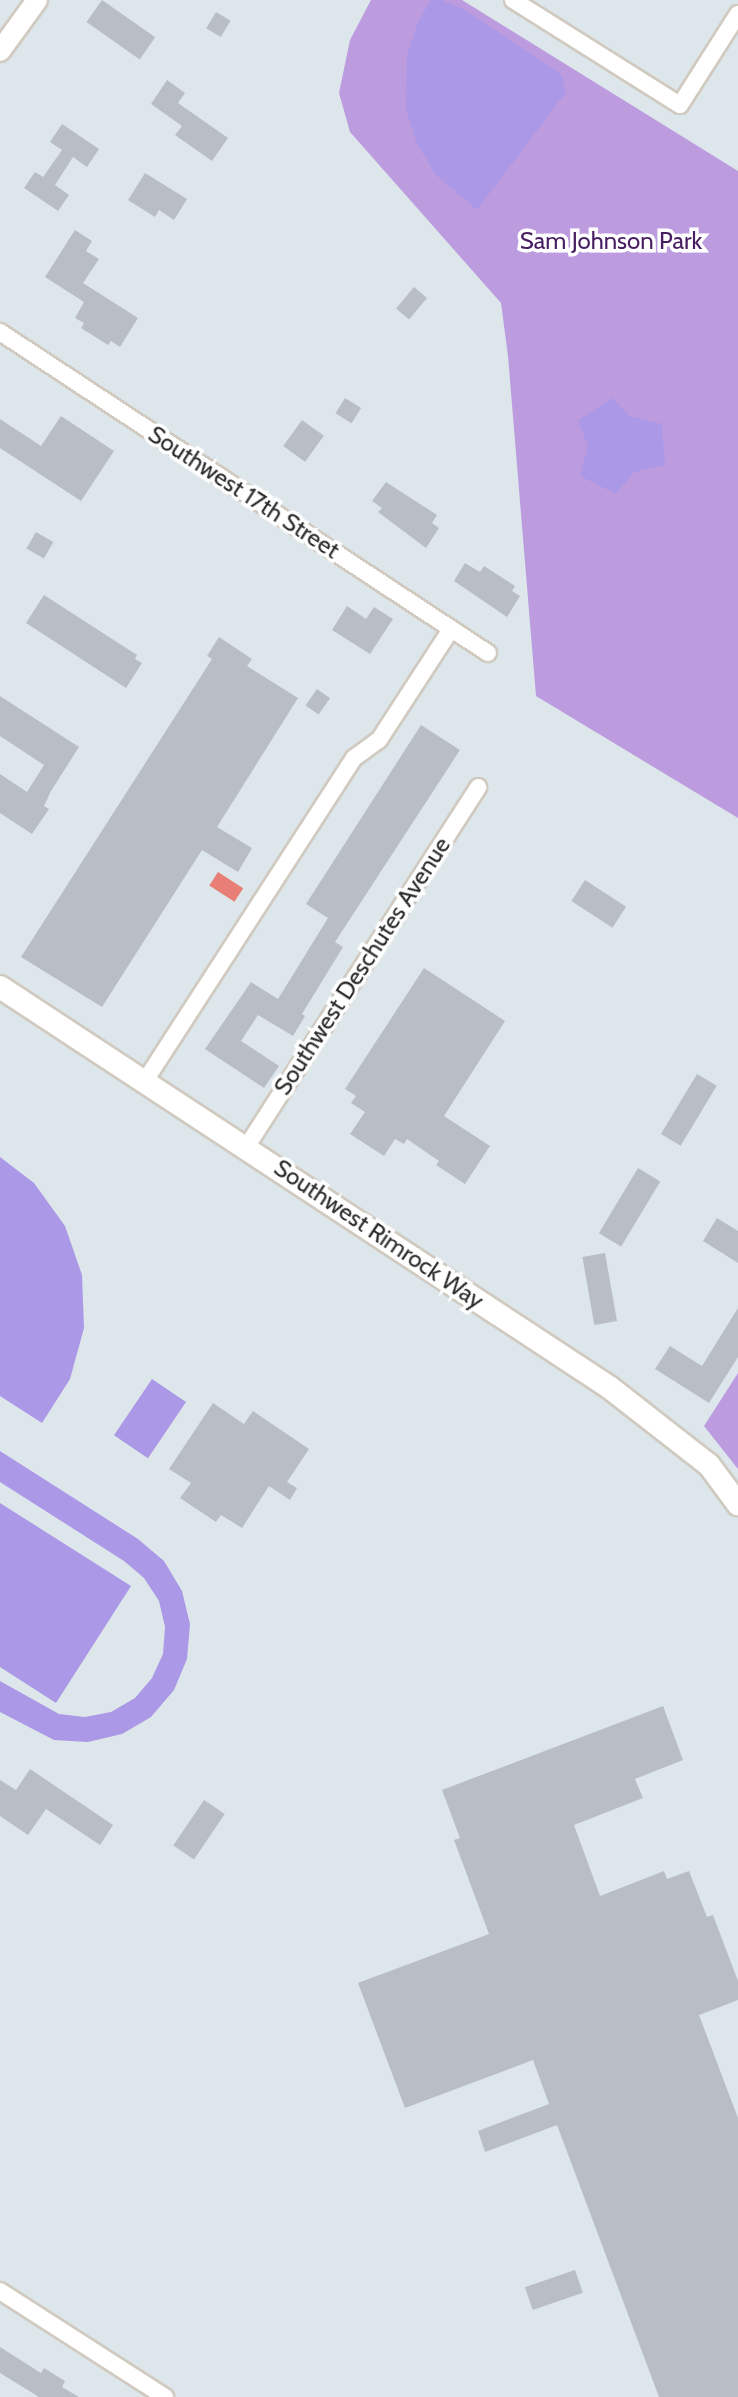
<!DOCTYPE html>
<html>
<head>
<meta charset="utf-8">
<style>
	body { margin:0 }
	#map { position:relative; width:738px; height:2397px; overflow:hidden; background:#dde6eb; font-family:Cabin,sans-serif }
	div>[style] { position:absolute }
	.green>* { inset:0; background:#bc9cdf }
	.pitch>* { inset:0; background:#ab98e6; transform-origin:0 0 }
	.water>* { inset:0; background:#e87e75; transform-origin:0 0 }
	.building>* { inset:0; background:#b9bec4; transform-origin:0 0 }
	.roads { filter:drop-shadow(2px 0 #d0cac1) drop-shadow(-2px 0 #d0cac1) drop-shadow(0 2px #d0cac1) drop-shadow(0 -2px #d0cac1) }
	.minor>* { height:16px; margin:-8px; padding:0 8px; transform-origin:8px; border-radius:8px; background:#fff }
	.tertiary>* { height:20px; margin:-10px; padding:0 10px; transform-origin:10px; border-radius:10px; background:#fff }
	.secondary>* { height:22px; margin:-11px; padding:0 11px; transform-origin:11px; border-radius:11px; background:#fff }
	span { translate:-50% -50%; white-space:nowrap; text-align:center; line-height:1.15; -webkit-text-stroke:7px #fff; paint-order:stroke }
	.park-label { font-size:24px; color:#481e63 }
	.street-label { font-size:24px; color:#2a2a2a }
</style>
</head>
<body>
<div id="map">
	<div class="green">
		<i style="clip-path:polygon(371px 0,462px 0,738px 171px,738px 818px,536px 696px,508px 356px,501px 303px,350px 132px,339px 93px,350px 40px)"></i>
		<i style="clip-path:polygon(738px 1373px,738px 1469px,704px 1426px)"></i>
	</div>
	<div class="pitch">
		<i style="clip-path:polygon(431px 0,442px 0,465px 10px,561px 74px,566px 92px,477px 210px,436px 175px,417px 144px,406px 109px,407px 56px,418px 22px)"></i>
		<i style="clip-path:polygon(613px 398px,630px 416px,662px 424px,665px 465px,634px 472px,616px 494px,580px 476px,588px 446px,578px 420px)"></i>
		<i style="clip-path:polygon(0 1157px,34px 1183px,65px 1226px,82px 1275px,84px 1328px,70px 1379px,42px 1423px,0 1396px)"></i>
		<i style="left:152px;top:1379px;width:41px;height:68px;rotate:34deg"></i>
		<i style="clip-path:polygon(0 1451px,138px 1539px,164px 1561px,182px 1591px,190px 1624px,187px 1659px,174px 1690px,151px 1717px,122px 1734px,88px 1742px,54px 1740px,0 1712px,0 1681px,59px 1714px,85px 1717px,111px 1712px,135px 1698px,152px 1678px,163px 1654px,165px 1627px,159px 1601px,144px 1578px,124px 1561px,0 1482px)"></i>
		<i style="clip-path:polygon(0 1503px,131px 1586px,56px 1703px,0 1667px)"></i>
	</div>
	<div class="water">
		<i style="left:218px;top:872px;width:30px;height:16px;rotate:33deg"></i>
	</div>
	<div class="building">
		<i style="left:102px;top:0;width:65px;height:27px;rotate:35deg"></i>
		<i style="left:216px;top:12px;width:17px;height:19px;rotate:31deg"></i>
		<i style="clip-path:polygon(167px 80px,185px 93px,178px 103px,228px 138px,212px 161px,175px 135px,182px 126px,151px 104px)"></i>
		<i style="clip-path:polygon(62px 124px,99px 149px,87px 167px,73px 157px,55px 185px,69px 195px,58px 211px,24px 188px,35px 172px,43px 177px,62px 150px,50px 142px)"></i>
		<i style="clip-path:polygon(145px 173px,187px 199px,174px 220px,159px 210px,155px 217px,128px 200px)"></i>
		<i style="clip-path:polygon(75px 230px,92px 241px,86px 251px,99px 259px,83px 283px,138px 318px,120px 347px,111px 341px,108px 345px,81px 328px,84px 323px,75px 318px,84px 302px,45px 277px)"></i>
		<i style="left:414px;top:287px;width:17px;height:28px;rotate:40deg"></i>
		<i style="left:345px;top:398px;width:19px;height:18px;rotate:32deg"></i>
		<i style="clip-path:polygon(61px 416px,114px 451px,81px 501px,0 448px,0 419px,41px 446px)"></i>
		<i style="left:302px;top:420px;width:27px;height:32px;rotate:36deg"></i>
		<i style="clip-path:polygon(386px 482px,437px 515px,432px 523px,439px 528px,426px 548px,378px 512px,382px 508px,372px 501px)"></i>
		<i style="left:36px;top:532px;width:20px;height:19px;rotate:30deg"></i>
		<i style="clip-path:polygon(465px 563px,480px 572px,484px 566px,515px 586px,512px 591px,520px 596px,507px 617px,454px 581px)"></i>
		<i style="clip-path:polygon(44px 595px,137px 655px,135px 659px,142px 663px,126px 688px,26px 623px)"></i>
		<i style="clip-path:polygon(347px 606px,366px 619px,374px 607px,393px 619px,370px 654px,332px 630px)"></i>
		<i style="clip-path:polygon(219px 637px,252px 659px,247px 666px,298px 698px,217px 827px,252px 848px,238px 872px,202px 850px,102px 1007px,21px 957px,212px 659px,207px 656px)"></i>
		<i style="left:317px;top:689px;width:16px;height:20px;rotate:35deg"></i>
		<i style="clip-path:polygon(0 696px,79px 747px,51px 791px,44px 806px,49px 809px,32px 834px,0 813px,0 774px,27px 792px,44px 765px,0 736px)"></i>
		<i style="clip-path:polygon(421px 725px,460px 750px,335px 942px,343px 947px,302px 1014px,305px 1016px,293px 1036px,258px 1015px,241px 1041px,279px 1066px,264px 1088px,205px 1049px,251px 982px,278px 999px,328px 918px,306px 904px)"></i>
		<i style="left:585px;top:880px;width:49px;height:25px;rotate:33deg"></i>
		<i style="clip-path:polygon(424px 968px,505px 1021px,444px 1116px,490px 1146px,465px 1184px,436px 1165px,439px 1161px,407px 1139px,404px 1144px,395px 1139px,384px 1156px,350px 1134px,365px 1112px,351px 1103px,356px 1096px,345px 1089px)"></i>
		<i style="left:697px;top:1074px;width:23px;height:70px;rotate:31deg"></i>
		<i style="left:638px;top:1168px;width:26px;height:76px;rotate:31deg"></i>
		<i style="clip-path:polygon(717px 1218px,738px 1231px,738px 1263px,703px 1241px)"></i>
		<i style="left:605px;top:1253px;width:69px;height:23px;rotate:80deg"></i>
		<i style="clip-path:polygon(738px 1308px,738px 1357px,709px 1403px,655px 1369px,670px 1346px,702px 1366px)"></i>
		<i style="clip-path:polygon(213px 1403px,244px 1424px,253px 1411px,309px 1449px,287px 1482px,297px 1488px,290px 1500px,269px 1486px,242px 1528px,221px 1515px,216px 1522px,180px 1498px,191px 1483px,169px 1469px)"></i>
		<i style="clip-path:polygon(663px 1706px,683px 1760px,635px 1779px,643px 1798px,574px 1825px,600px 1896px,664px 1871px,667px 1879px,689px 1871px,707px 1917px,713px 1915px,738px 1981px,738px 2000px,699px 2015px,738px 2118px,738px 2397px,659px 2397px,557px 2125px,485px 2152px,478px 2131px,549px 2104px,533px 2060px,405px 2108px,358px 1983px,489px 1934px,454px 1840px,460px 1838px,442px 1790px)"></i>
		<i style="clip-path:polygon(30px 1769px,113px 1825px,100px 1845px,46px 1809px,28px 1835px,0 1816px,0 1780px,16px 1790px)"></i>
		<i style="left:204px;top:1800px;width:25px;height:55px;rotate:34deg"></i>
		<i style="left:575px;top:2270px;width:24px;height:53px;rotate:71deg"></i>
		<i style="clip-path:polygon(0 2347px,41px 2373px,44px 2368px,65px 2381px,62px 2387px,79px 2397px,39px 2397px,0 2373px)"></i>
	</div>
	<div class="roads">
		<div class="minor">
			<i style="left:513px;top:0;width:197px;rotate:32.2deg"></i>
			<i style="left:680px;top:105px;width:108px;rotate:-57.5deg"></i>
			<i style="left:0;top:332px;width:584px;rotate:33.34deg"></i>
			<i style="left:145px;top:1081px;width:385px;rotate:-57.1deg"></i>
			<i style="left:354px;top:758px;width:31px;rotate:-36deg"></i>
			<i style="left:379px;top:740px;width:132px;rotate:-57deg"></i>
			<i style="left:247px;top:1146px;width:427px;rotate:-57.2deg"></i>
			<i style="left:0;top:2291px;width:196px;rotate:32.7deg"></i>
		</div>
		<div class="tertiary">
			<i style="left:0;top:51px;width:63px;rotate:-54deg"></i>
		</div>
		<div class="secondary">
			<i style="left:0;top:987px;width:729px;rotate:33.3deg"></i>
			<i style="left:609px;top:1387px;width:127px;rotate:38deg"></i>
			<i style="left:709px;top:1465px;width:49px;rotate:53.4deg"></i>
		</div>
	</div>
	<div class="park-label">
		<span style="left:611px;top:241px">Sam Johnson Park</span>
	</div>
	<div class="street-label">
		<span style="left:244px;top:492px;rotate:33deg">Southwest 17th Street</span>
		<span style="left:362px;top:966px;rotate:-57deg">Southwest Deschutes Avenue</span>
		<span style="left:379px;top:1234px;rotate:34deg">Southwest Rimrock Way</span>
	</div>
</div>
</body>
</html>
